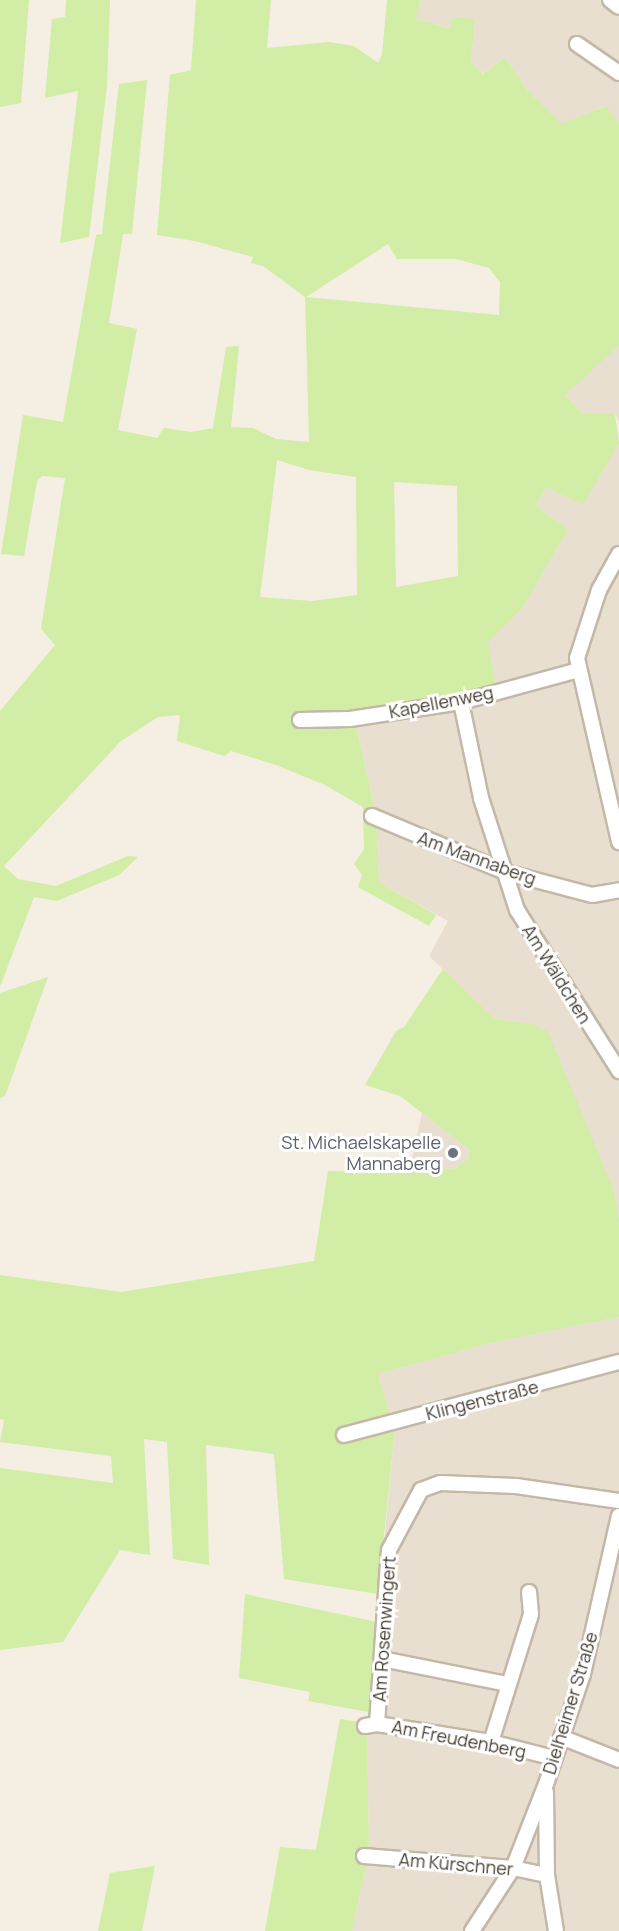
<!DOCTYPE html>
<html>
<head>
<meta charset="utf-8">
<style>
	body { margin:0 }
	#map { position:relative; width:619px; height:1931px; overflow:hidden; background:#f4eee3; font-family:Manrope,sans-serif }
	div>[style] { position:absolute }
	.residential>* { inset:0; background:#e8dfd0 }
	.green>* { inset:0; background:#d1eda6 }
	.roads { filter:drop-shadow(2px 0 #c3b8a7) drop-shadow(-2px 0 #c3b8a7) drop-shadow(0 2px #c3b8a7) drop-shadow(0 -2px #c3b8a7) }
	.minor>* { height:14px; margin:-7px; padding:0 7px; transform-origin:7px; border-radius:7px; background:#fff }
	.dots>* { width:16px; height:16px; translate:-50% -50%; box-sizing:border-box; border:3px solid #fff; border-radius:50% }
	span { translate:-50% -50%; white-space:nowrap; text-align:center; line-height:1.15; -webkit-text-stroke:6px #fff; paint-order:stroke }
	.street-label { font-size:18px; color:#463d32 }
	.worship-label { font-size:18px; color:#5b616d }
	.right { translate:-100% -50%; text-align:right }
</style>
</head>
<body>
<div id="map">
	<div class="residential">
		<i style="clip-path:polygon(421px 0,619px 0,619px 124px,605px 106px,561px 125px,528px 91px,505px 57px,481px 74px,471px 62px,475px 19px,450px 28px,416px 19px)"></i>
		<i style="clip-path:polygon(617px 343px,619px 345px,619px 422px,615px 414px,583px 414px,565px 395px)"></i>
		<i style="clip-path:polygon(619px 443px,619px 1219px,615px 1193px,533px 1024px,495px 1019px,429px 956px,448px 921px,379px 882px,376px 814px,354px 714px,488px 642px,521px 610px,568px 530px,536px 506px,546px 487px,583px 504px)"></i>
		<i style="clip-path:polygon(422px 1113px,470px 1150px,468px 1158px,456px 1168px,409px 1173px)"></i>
		<i style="clip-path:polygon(619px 1317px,619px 1931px,352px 1931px,369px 1853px,367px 1723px,395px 1429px,378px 1374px,491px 1343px)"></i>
	</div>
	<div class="green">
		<i style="clip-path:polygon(0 0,29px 0,21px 103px,0 107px)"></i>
		<i style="clip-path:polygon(66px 0,110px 0,107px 86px,89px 237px,60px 243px,78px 91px,45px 98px,52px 19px,65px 17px)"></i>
		<i style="clip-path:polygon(evenodd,196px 0,271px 0,267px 48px,329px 42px,354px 46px,378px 63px,382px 55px,387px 0,421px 0,416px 19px,449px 28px,453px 17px,475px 19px,471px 62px,482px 74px,505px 57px,528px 91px,561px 124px,606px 106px,619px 124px,619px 345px,565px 395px,583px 414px,615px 414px,619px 443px,583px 505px,546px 487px,536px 506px,568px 530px,521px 610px,488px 642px,496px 687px,446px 700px,354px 715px,376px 814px,379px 882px,436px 915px,429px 926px,358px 887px,362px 875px,354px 864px,364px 849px,363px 807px,325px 785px,276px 765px,231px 751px,224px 756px,177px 741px,180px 715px,158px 717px,121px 741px,4px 866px,18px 879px,56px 886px,128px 856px,138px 857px,119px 875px,57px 901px,34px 897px,0 987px,0 711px,55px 645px,41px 629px,65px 478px,42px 476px,37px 481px,24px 556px,1px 554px,23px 415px,63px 422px,96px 235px,102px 234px,119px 84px,147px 80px,132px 234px,123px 234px,109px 323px,137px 329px,118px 430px,157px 438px,164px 428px,191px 432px,213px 428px,226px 347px,239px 346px,231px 427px,253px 428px,276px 439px,309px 442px,305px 297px,263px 266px,251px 263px,253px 257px,195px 241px,157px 235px,170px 75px,191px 70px,196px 0,388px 244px,397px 259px,456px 259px,489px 268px,500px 282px,499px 315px,306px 297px,388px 244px,196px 0,277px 460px,309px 470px,356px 477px,357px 595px,312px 601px,260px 597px,277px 460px,196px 0,394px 482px,457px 486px,458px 576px,396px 587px,394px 482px)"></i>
		<i style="clip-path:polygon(443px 969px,495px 1019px,533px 1024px,548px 1032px,615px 1193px,619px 1219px,619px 1317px,491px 1343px,378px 1374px,395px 1429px,378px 1594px,284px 1579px,274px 1454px,206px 1445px,209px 1565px,173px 1559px,167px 1442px,144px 1439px,150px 1555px,120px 1550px,63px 1642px,0 1650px,0 1468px,113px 1483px,111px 1456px,0 1442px,4px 1420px,0 1419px,0 1275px,121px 1292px,314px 1261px,328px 1171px,409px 1173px,456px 1168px,468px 1158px,470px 1150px,400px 1096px,365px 1085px,396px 1031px,404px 1027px)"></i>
		<i style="clip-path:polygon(48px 977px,5px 1096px,0 1098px,0 993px)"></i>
		<i style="clip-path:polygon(245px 1594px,377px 1622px,369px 1712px,308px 1701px,310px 1692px,239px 1678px)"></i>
		<i style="clip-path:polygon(340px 1719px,367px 1723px,369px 1853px,352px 1931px,265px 1931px,280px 1847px,316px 1850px)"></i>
		<i style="clip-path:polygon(155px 1866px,142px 1931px,98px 1931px,110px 1873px)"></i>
	</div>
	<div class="roads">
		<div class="minor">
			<i style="left:610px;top:0;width:11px;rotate:38deg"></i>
			<i style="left:577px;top:44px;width:51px;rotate:34.6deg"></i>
			<i style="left:619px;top:554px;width:41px;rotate:119.1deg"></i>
			<i style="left:599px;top:590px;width:71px;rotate:107.9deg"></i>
			<i style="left:577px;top:658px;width:189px;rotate:77.1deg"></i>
			<i style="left:461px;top:702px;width:98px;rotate:78.2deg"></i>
			<i style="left:481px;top:798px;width:118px;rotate:72.2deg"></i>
			<i style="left:517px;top:910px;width:191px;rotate:57.6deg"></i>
			<i style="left:300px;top:720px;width:50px;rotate:-1.1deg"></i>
			<i style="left:350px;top:719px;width:112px;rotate:-8.7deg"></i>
			<i style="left:461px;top:702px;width:122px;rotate:-15.2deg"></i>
			<i style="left:372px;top:816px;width:144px;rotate:22.8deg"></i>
			<i style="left:505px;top:872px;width:90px;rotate:14.8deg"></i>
			<i style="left:592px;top:895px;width:27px;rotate:-10deg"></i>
			<i style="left:344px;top:1435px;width:285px;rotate:-14.9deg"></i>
			<i style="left:382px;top:1659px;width:127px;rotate:11.3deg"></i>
			<i style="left:377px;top:1724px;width:174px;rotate:-86.1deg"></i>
			<i style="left:389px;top:1550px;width:68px;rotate:-61.9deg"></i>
			<i style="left:421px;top:1490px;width:20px;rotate:-20deg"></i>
			<i style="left:440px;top:1483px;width:76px;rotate:2.3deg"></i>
			<i style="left:516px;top:1486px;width:104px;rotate:8.3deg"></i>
			<i style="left:365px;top:1726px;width:12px;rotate:-9deg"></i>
			<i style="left:377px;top:1724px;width:115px;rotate:9deg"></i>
			<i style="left:491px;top:1742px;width:65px;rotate:14.3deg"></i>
			<i style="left:561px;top:1737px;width:62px;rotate:21.6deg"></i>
			<i style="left:491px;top:1742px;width:134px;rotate:-72.6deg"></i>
			<i style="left:531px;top:1614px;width:22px;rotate:-95deg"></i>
			<i style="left:546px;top:1792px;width:83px;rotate:89.3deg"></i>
			<i style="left:547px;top:1875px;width:57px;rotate:80.9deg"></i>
			<i style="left:364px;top:1856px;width:149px;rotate:4.6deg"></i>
			<i style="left:513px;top:1868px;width:35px;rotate:12deg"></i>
			<i style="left:472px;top:1931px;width:75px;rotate:-56.9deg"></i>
			<i style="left:513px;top:1868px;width:90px;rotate:-68.6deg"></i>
			<i style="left:546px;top:1784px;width:116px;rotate:-71.4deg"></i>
			<i style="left:583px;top:1674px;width:162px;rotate:-77.2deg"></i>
		</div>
	</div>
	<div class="dots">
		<i style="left:453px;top:1153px;background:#6b7280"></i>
	</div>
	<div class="street-label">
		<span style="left:441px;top:702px;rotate:-11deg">Kapellenweg</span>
		<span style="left:477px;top:858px;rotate:20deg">Am Mannaberg</span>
		<span style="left:557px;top:974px;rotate:58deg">Am Wäldchen</span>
		<span style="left:482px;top:1400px;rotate:-14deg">Klingenstraße</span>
		<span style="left:384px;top:1629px;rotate:-86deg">Am Rosenwingert</span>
		<span style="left:570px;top:1703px;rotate:-73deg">Dielheimer Straße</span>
		<span style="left:459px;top:1739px;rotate:11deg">Am Freudenberg</span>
		<span style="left:456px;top:1864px;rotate:5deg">Am Kürschner</span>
	</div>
	<div class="worship-label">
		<span class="right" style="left:441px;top:1153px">St. Michaelskapelle<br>Mannaberg</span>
	</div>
</div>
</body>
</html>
